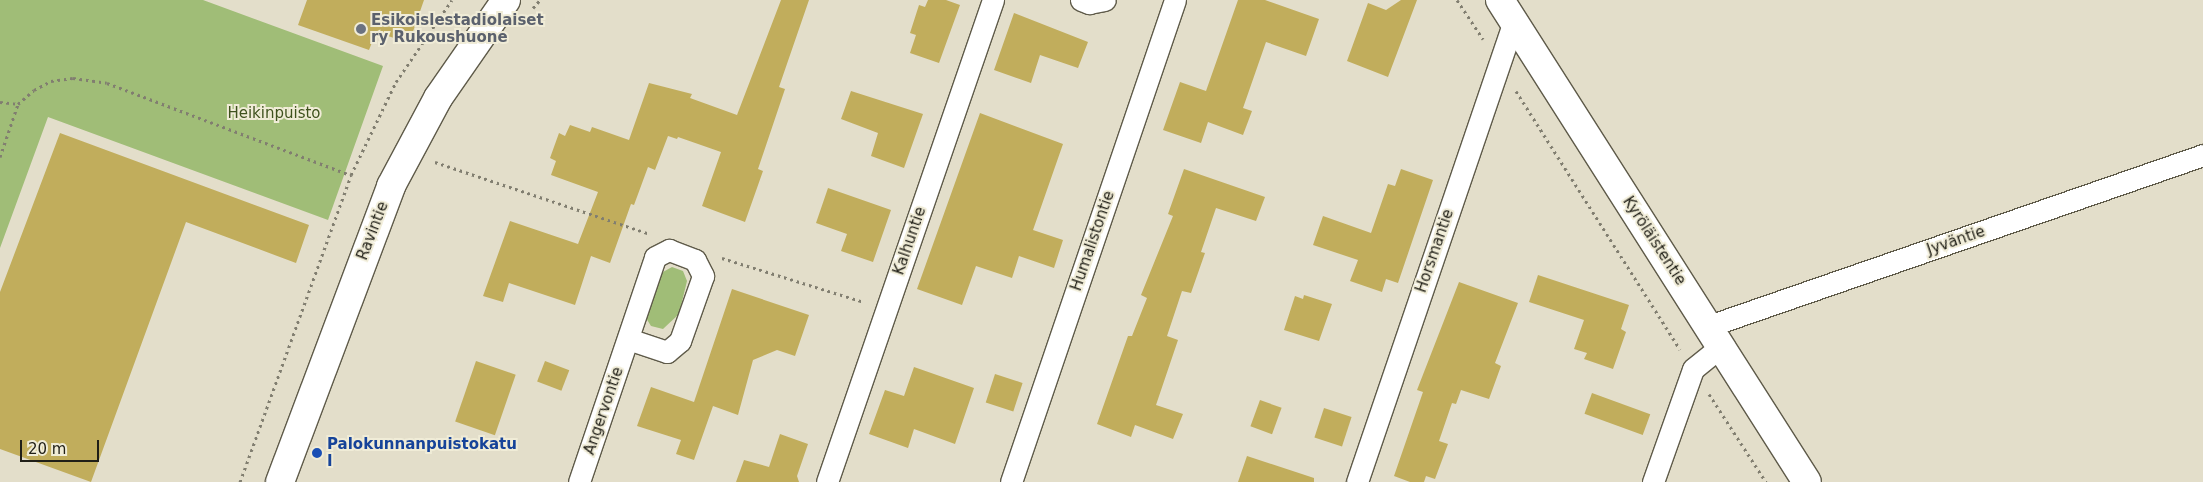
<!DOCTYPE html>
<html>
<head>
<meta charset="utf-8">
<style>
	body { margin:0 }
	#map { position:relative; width:2203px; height:482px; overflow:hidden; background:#e3deca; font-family:"DejaVu Sans",sans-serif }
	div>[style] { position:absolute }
	.green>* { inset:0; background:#a0bd77 }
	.building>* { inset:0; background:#c1ad5c; transform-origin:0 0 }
	.path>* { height:3px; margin-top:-1.5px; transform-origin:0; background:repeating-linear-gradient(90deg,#817e70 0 2.5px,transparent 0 6.5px) }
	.roads { filter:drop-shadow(1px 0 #5f5b4a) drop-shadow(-1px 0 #5f5b4a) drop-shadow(0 1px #5f5b4a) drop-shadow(0 -1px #5f5b4a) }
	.street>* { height:21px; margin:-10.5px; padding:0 10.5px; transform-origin:10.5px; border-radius:10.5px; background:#fff }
	.secondary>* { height:28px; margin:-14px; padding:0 14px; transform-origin:14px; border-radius:14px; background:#fff }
	.dots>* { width:14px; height:14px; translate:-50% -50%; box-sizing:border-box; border:2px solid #f0ecd7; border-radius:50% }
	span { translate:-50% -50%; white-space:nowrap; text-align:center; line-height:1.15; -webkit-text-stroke:4px #f0ecd7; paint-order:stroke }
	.worship-label { font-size:15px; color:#5b616d; font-weight:700 }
	.left { translate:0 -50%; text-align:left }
	.park-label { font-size:15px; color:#3e521d }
	.street-label { font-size:15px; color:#201f17 }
	.transit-label { font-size:15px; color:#164399; font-weight:700 }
	.scale { position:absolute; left:20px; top:440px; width:79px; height:22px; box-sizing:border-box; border:2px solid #201f17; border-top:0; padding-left:6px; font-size:15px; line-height:18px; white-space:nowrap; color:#201f17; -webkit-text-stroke:4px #f0ecd7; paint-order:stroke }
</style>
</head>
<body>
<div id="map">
	<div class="green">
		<i style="clip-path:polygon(0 0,203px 0,383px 66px,328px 220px,48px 117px,0 248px)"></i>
		<i style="clip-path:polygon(672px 267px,683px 271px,687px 281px,679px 314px,663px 329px,651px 326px,646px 318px,647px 304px,655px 283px,663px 272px)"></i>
	</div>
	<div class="building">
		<i style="clip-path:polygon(307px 0,424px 0,409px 43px,376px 32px,369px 50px,298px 25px)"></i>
		<i style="clip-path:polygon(781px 0,809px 0,779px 87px,785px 89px,758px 169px,763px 171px,745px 222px,702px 206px,721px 152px,678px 137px,677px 139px,668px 136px,655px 170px,648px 167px,634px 205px,631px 204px,610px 263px,591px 256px,575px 305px,509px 283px,503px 302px,483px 296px,510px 221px,578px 244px,598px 192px,551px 175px,556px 161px,550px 158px,559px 133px,565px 136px,570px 125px,590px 132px,592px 127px,629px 140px,649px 83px,692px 94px,690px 98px,737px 115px)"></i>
		<i style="clip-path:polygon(928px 0,946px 0,960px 5px,939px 63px,910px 53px,916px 35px,910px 33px,919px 5px,925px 7px)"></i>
		<i style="clip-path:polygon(1238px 0,1265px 0,1319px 19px,1306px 56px,1266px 42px,1243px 108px,1252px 111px,1243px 135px,1208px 122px,1201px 143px,1163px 130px,1180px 82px,1206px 91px)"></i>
		<i style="clip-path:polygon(1401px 0,1417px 0,1388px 77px,1347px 61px,1368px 3px,1386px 10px)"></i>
		<i style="clip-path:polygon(1014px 13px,1088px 42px,1078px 68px,1040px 55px,1031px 83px,994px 70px)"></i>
		<i style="clip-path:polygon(851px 91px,923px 114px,904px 168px,871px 156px,878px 133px,841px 119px)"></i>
		<i style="clip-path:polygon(980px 113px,1063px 144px,1033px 230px,1063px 240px,1054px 268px,1019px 256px,1012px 278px,976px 266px,962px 305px,917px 289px)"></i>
		<i style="clip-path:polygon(60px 133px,309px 225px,296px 263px,186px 222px,91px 482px,0 449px,0 292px)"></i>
		<i style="clip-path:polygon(1184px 169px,1265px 197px,1256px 221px,1216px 208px,1201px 252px,1205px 253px,1191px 293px,1182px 291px,1167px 336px,1178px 340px,1156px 405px,1183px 414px,1173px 439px,1135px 425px,1131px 437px,1097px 424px,1128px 336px,1132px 336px,1147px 298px,1141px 295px,1173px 216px,1168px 214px)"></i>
		<i style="clip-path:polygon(1401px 169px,1433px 180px,1398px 283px,1386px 279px,1382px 292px,1350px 281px,1358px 260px,1313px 245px,1323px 216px,1371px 233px,1388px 184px,1395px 186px)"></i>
		<i style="clip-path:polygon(828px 188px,891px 210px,873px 262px,841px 251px,847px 234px,816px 223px)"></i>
		<i style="clip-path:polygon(1538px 275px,1629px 305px,1621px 329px,1626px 332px,1613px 369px,1584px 359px,1587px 353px,1574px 349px,1584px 320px,1529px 302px)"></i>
		<i style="clip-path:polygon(1459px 282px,1518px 303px,1495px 363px,1501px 366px,1489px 399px,1461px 390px,1456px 404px,1452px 403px,1439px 441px,1448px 444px,1435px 479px,1426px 476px,1424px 482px,1410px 482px,1394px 476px,1423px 392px,1417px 390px)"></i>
		<i style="clip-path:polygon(732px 289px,809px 315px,795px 356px,777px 350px,753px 360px,738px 415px,713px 406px,694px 460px,676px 454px,681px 440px,637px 426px,651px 387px,694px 402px)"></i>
		<i style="clip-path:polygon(1304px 295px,1332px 304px,1319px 341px,1284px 330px,1295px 296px,1303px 299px)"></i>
		<i style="left:476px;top:361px;width:42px;height:64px;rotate:19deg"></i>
		<i style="left:545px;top:361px;width:26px;height:22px;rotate:21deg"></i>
		<i style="clip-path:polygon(914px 367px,974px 388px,955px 444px,914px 429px,908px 448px,869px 434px,885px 390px,904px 396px)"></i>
		<i style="left:995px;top:374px;width:29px;height:30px;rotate:18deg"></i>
		<i style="left:1592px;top:393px;width:62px;height:22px;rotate:20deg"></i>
		<i style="left:1260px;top:400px;width:23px;height:28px;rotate:20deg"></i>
		<i style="left:1324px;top:408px;width:29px;height:31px;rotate:18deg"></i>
		<i style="clip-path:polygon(780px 434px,808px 444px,797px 476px,799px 482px,736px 482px,744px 460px,769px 467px)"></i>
		<i style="clip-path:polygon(1247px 456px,1314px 478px,1314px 482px,1238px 482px)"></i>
	</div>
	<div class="path">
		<i style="left:1457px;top:0;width:47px;rotate:56.3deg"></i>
		<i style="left:533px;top:8px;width:11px;rotate:-49deg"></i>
		<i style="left:1516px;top:91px;width:306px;rotate:57.6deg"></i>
		<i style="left:0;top:102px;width:18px;rotate:6deg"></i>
		<i style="left:0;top:157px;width:56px;rotate:-71.2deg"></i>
		<i style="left:18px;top:104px;width:21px;rotate:-41deg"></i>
		<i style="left:34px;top:90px;width:19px;rotate:-28deg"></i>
		<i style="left:51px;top:81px;width:22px;rotate:-8deg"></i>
		<i style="left:73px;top:78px;width:34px;rotate:8deg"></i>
		<i style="left:107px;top:83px;width:261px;rotate:20.7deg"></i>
		<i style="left:435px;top:162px;width:224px;rotate:18.5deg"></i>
		<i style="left:722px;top:258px;width:149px;rotate:17.2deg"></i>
		<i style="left:1709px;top:394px;width:105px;rotate:57.1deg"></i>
		<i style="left:240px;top:482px;width:326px;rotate:-70.1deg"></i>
		<i style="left:351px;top:175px;width:103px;rotate:-64.2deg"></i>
		<i style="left:396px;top:82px;width:99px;rotate:-55.7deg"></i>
	</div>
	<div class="roads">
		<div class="street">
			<i style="left:1081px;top:0;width:9px;rotate:21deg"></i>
			<i style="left:1089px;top:3px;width:16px;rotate:-11deg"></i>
			<i style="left:1709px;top:326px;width:523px;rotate:-19.09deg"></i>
			<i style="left:579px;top:482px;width:237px;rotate:-71.3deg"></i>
			<i style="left:655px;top:257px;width:16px;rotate:-27deg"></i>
			<i style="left:669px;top:250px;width:28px;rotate:21deg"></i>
			<i style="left:695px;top:260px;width:18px;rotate:63deg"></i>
			<i style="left:703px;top:276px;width:69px;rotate:109.5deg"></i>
			<i style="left:680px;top:341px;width:17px;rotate:140deg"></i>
			<i style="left:667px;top:352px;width:41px;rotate:-161.6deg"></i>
			<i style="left:827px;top:482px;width:510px;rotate:-71deg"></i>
			<i style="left:1011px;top:482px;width:509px;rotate:-71.21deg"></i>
			<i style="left:1357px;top:482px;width:487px;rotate:-71.2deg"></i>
			<i style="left:1653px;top:482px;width:120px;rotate:-70.5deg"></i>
			<i style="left:1693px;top:369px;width:36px;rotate:-39deg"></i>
		</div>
		<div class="secondary">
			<i style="left:1500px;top:0;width:571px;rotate:57.51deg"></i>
			<i style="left:280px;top:482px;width:316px;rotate:-69.4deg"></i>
			<i style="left:391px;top:186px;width:100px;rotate:-61.9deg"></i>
			<i style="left:438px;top:98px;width:119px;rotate:-55.2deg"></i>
		</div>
	</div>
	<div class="dots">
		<i style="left:361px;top:29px;background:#6b7280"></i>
		<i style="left:317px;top:453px;background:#1a4fb4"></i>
	</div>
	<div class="worship-label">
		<span class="left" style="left:371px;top:29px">Esikoislestadiolaiset<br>ry Rukoushuone</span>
	</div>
	<div class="park-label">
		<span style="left:274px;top:114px">Heikinpuisto</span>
	</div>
	<div class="street-label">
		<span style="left:373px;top:231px;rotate:-69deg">Ravintie</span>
		<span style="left:910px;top:241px;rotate:-71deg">Kalhuntie</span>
		<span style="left:1093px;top:241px;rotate:-71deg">Humalistontie</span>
		<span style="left:1654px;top:241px;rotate:57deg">Kyröläistentie</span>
		<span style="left:1956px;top:241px;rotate:-19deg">Jyväntie</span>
		<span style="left:1435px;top:251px;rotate:-71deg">Horsmantie</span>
		<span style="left:604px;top:411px;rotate:-71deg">Angervontie</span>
	</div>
	<div class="transit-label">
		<span class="left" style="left:327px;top:453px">Palokunnanpuistokatu<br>I</span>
	</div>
	<div class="scale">20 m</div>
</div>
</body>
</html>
